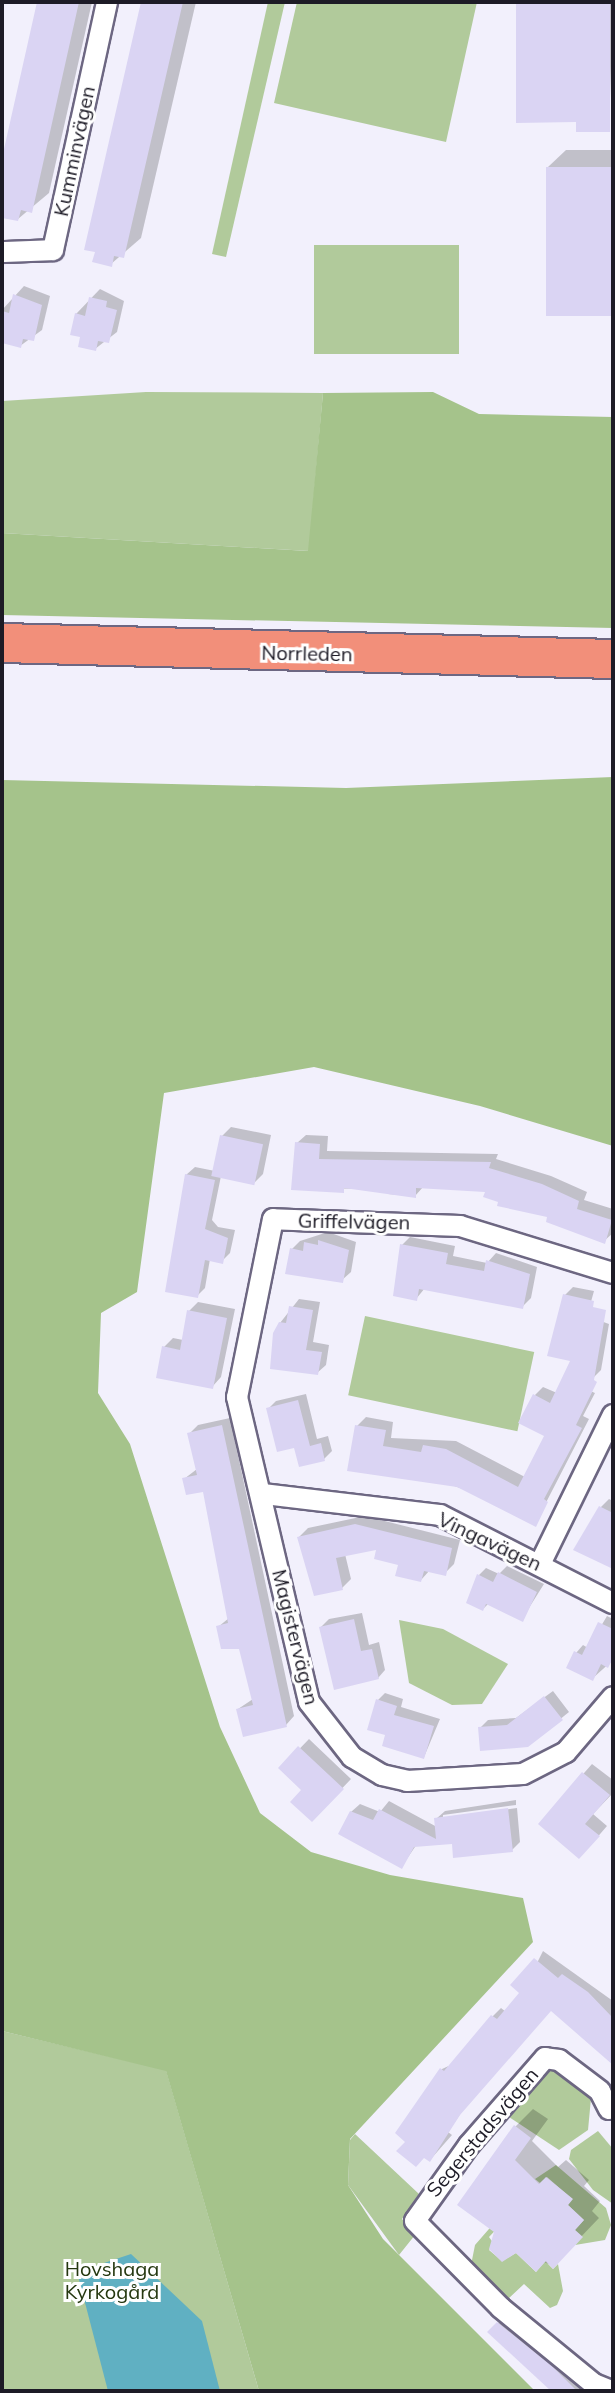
<!DOCTYPE html>
<html>
<head>
<meta charset="utf-8">
<style>
	body { margin:0 }
	#map { position:relative; width:615px; height:2393px; overflow:hidden; background:#f2f0fc; font-family:Mulish,sans-serif }
	div>[style] { position:absolute }
	.green>* { inset:0; background:#b1ca9b; transform-origin:0 0 }
	.forest>* { inset:0; background:#a5c38b }
	.water>* { inset:0; background:#60b0c2 }
	.shadow>* { inset:0; background:#0003 }
	.building>* { inset:0; background:#dad4f3; transform-origin:0 0 }
	.roads { filter:drop-shadow(2px 0 #6d6782) drop-shadow(-2px 0 #6d6782) drop-shadow(0 2px #6d6782) drop-shadow(0 -2px #6d6782) }
	.street>* { height:20px; margin:-10px; padding:0 10px; transform-origin:10px; border-radius:10px; background:#fff }
	.highway>* { height:38px; margin:-19px; padding:0 19px; transform-origin:19px; border-radius:19px; background:#f28f7a }
	span { translate:-50% -50%; white-space:nowrap; text-align:center; line-height:1.15; -webkit-text-stroke:6px #fff; paint-order:stroke }
	.street-label { font-size:20px; color:#1d1b26 }
	.park-label { font-size:20px; color:#253810 }
	.frame { position:absolute; inset:0; border:4px solid #1d1b26; pointer-events:none }
</style>
</head>
<body>
<div id="map">
	<div class="green">
		<i style="clip-path:polygon(268px 2px,285px 2px,226px 257px,212px 254px)"></i>
		<i style="clip-path:polygon(297px 2px,477px 2px,446px 142px,274px 103px)"></i>
		<i style="left:314px;top:245px;width:145px;height:109px"></i>
		<i style="clip-path:polygon(146px 392px,323px 393px,309px 551px,2px 533px,2px 401px)"></i>
		<i style="left:365px;top:1316px;width:173px;height:81px;rotate:12deg"></i>
		<i style="clip-path:polygon(399px 1620px,443px 1629px,508px 1664px,482px 1704px,452px 1705px,409px 1683px)"></i>
		<i style="clip-path:polygon(2px 2031px,166px 2070px,259px 2391px,2px 2391px)"></i>
		<i style="clip-path:polygon(546px 2069px,554px 2069px,591px 2098px,588px 2130px,559px 2150px,509px 2117px,508px 2110px)"></i>
		<i style="clip-path:polygon(598px 2131px,613px 2149px,613px 2204px,593px 2190px,569px 2159px,571px 2150px)"></i>
		<i style="clip-path:polygon(355px 2134px,419px 2194px,402px 2219px,415px 2235px,399px 2255px,348px 2185px,350px 2140px)"></i>
		<i style="clip-path:polygon(556px 2165px,606px 2208px,611px 2225px,605px 2240px,575px 2245px,582px 2237px,575px 2230px,584px 2220px,568px 2205px,572px 2199px,547px 2177px,540px 2183px,535px 2179px)"></i>
		<i style="clip-path:polygon(502px 2214px,507px 2218px,489px 2237px,494px 2244px,489px 2250px,502px 2261px,516px 2253px,536px 2272px,545px 2261px,553px 2269px,558px 2264px,563px 2291px,557px 2305px,550px 2308px,524px 2284px,507px 2300px,471px 2265px,475px 2245px)"></i>
	</div>
	<div class="forest">
		<i style="clip-path:polygon(433px 392px,479px 414px,613px 417px,613px 628px,2px 615px,2px 533px,308px 551px,323px 393px)"></i>
		<i style="clip-path:polygon(613px 777px,613px 1146px,480px 1106px,314px 1067px,164px 1093px,137px 1292px,101px 1313px,98px 1393px,130px 1444px,220px 1727px,260px 1813px,311px 1852px,390px 1875px,523px 1898px,533px 1942px,350px 2139px,348px 2185px,383px 2239px,535px 2391px,259px 2391px,166px 2071px,2px 2031px,2px 780px,346px 788px)"></i>
	</div>
	<div class="water">
		<i style="clip-path:polygon(131px 2254px,202px 2321px,220px 2391px,108px 2391px,77px 2272px)"></i>
	</div>
	<div class="shadow">
		<i style="clip-path:polygon(39px 2px,92px 2px,49px 193px,18px 219px,2px 215px,2px 168px)"></i>
		<i style="clip-path:polygon(143px 2px,196px 2px,141px 238px,111px 264px)"></i>
		<i style="clip-path:polygon(520px 2px,613px 2px,609px 130px,578px 120px)"></i>
		<i style="clip-path:polygon(566px 150px,613px 150px,613px 314px,548px 167px)"></i>
		<i style="clip-path:polygon(24px 286px,50px 296px,42px 330px,20px 346px,2px 341px,2px 310px)"></i>
		<i style="clip-path:polygon(100px 289px,124px 301px,117px 332px,95px 349px,82px 335px,76px 314px)"></i>
		<i style="clip-path:polygon(231px 1127px,271px 1135px,263px 1174px,254px 1183px,221px 1176px,212px 1220px,218px 1227px,235px 1230px,230px 1253px,222px 1261px,210px 1259px,205px 1288px,197px 1296px,186px 1175px,195px 1167px,215px 1171px,222px 1136px)"></i>
		<i style="clip-path:polygon(306px 1135px,328px 1136px,327px 1151px,498px 1154px,496px 1159px,551px 1176px,587px 1192px,584px 1200px,613px 1209px,613px 1233px,604px 1241px,550px 1216px,500px 1201px,487px 1190px,424px 1186px,415px 1196px,388px 1194px,388px 1189px,294px 1188px,297px 1143px)"></i>
		<i style="clip-path:polygon(328px 1232px,356px 1242px,351px 1272px,342px 1280px,292px 1249px,300px 1241px)"></i>
		<i style="clip-path:polygon(410px 1237px,455px 1246px,453px 1256px,487px 1263px,496px 1253px,537px 1267px,531px 1298px,523px 1306px,425px 1288px,416px 1299px,402px 1245px)"></i>
		<i style="clip-path:polygon(573px 1287px,594px 1291px,587px 1316px,609px 1324px,601px 1370px,593px 1378px,573px 1360px,565px 1295px)"></i>
		<i style="clip-path:polygon(299px 1299px,320px 1302px,313px 1342px,329px 1345px,326px 1365px,317px 1373px,280px 1323px)"></i>
		<i style="clip-path:polygon(198px 1302px,235px 1309px,221px 1377px,212px 1387px,164px 1347px,173px 1338px,183px 1340px,189px 1311px)"></i>
		<i style="clip-path:polygon(567px 1381px,595px 1393px,583px 1416px,589px 1419px,535px 1524px,492px 1499px,431px 1478px,349px 1469px,357px 1426px,366px 1417px,393px 1422px,391px 1438px,456px 1441px,525px 1477px,546px 1435px,535px 1395px,543px 1387px,557px 1393px)"></i>
		<i style="clip-path:polygon(306px 1394px,317px 1439px,328px 1436px,332px 1451px,324px 1459px,295px 1446px,268px 1409px,276px 1401px)"></i>
		<i style="clip-path:polygon(230px 1418px,294px 1716px,286px 1725px,238px 1709px,253px 1699px,241px 1647px,218px 1627px,229px 1618px,204px 1489px,184px 1479px,197px 1469px,189px 1434px,198px 1425px)"></i>
		<i style="clip-path:polygon(609px 1499px,613px 1501px,613px 1567px,600px 1508px)"></i>
		<i style="clip-path:polygon(365px 1516px,460px 1540px,454px 1564px,445px 1573px,430px 1570px,421px 1580px,379px 1547px,345px 1554px,351px 1579px,342px 1588px,299px 1537px,308px 1528px)"></i>
		<i style="clip-path:polygon(507px 1566px,544px 1584px,522px 1619px,489px 1603px,483px 1609px,479px 1575px,486px 1568px,499px 1574px)"></i>
		<i style="clip-path:polygon(362px 1613px,369px 1645px,379px 1642px,385px 1670px,378px 1678px,321px 1627px,329px 1619px)"></i>
		<i style="clip-path:polygon(607px 1616px,613px 1619px,613px 1660px,593px 1678px,576px 1653px,583px 1645px,588px 1648px)"></i>
		<i style="clip-path:polygon(553px 1691px,569px 1712px,528px 1745px,480px 1728px,488px 1720px,516px 1718px)"></i>
		<i style="clip-path:polygon(385px 1693px,403px 1699px,401px 1707px,440px 1719px,424px 1757px,387px 1734px,377px 1701px)"></i>
		<i style="clip-path:polygon(309px 1739px,351px 1779px,312px 1820px,304px 1790px,281px 1768px)"></i>
		<i style="clip-path:polygon(592px 1764px,613px 1780px,613px 1793px,593px 1814px,607px 1826px,588px 1848px,540px 1823px)"></i>
		<i style="clip-path:polygon(516px 1800px,516px 1805px,443px 1815px,443px 1819px,517px 1808px,520px 1842px,512px 1850px,454px 1841px,417px 1844px,402px 1866px,351px 1812px,360px 1804px,380px 1812px,389px 1801px,437px 1827px,436px 1819px,445px 1811px)"></i>
		<i style="clip-path:polygon(543px 1951px,613px 2001px,613px 2064px,551px 2009px,467px 2104px,448px 2132px,452px 2135px,430px 2160px,398px 2133px,442px 2069px,453px 2064px,493px 2016px,501px 2008px,506px 2012px,522px 1993px)"></i>
		<i style="clip-path:polygon(533px 2109px,548px 2119px,532px 2141px,558px 2167px,566px 2160px,589px 2180px,584px 2186px,600px 2201px,592px 2211px,599px 2218px,553px 2266px,516px 2250px,502px 2259px,515px 2127px)"></i>
		<i style="clip-path:polygon(502px 2319px,587px 2391px,554px 2391px,490px 2332px)"></i>
	</div>
	<div class="building">
		<i style="clip-path:polygon(37px 2px,79px 2px,32px 213px,21px 210px,18px 221px,2px 218px,2px 158px)"></i>
		<i style="clip-path:polygon(141px 2px,183px 2px,124px 258px,114px 256px,112px 267px,92px 262px,95px 252px,84px 250px)"></i>
		<i style="clip-path:polygon(610px 2px,610px 132px,576px 132px,576px 122px,516px 123px,516px 4px)"></i>
		<i style="left:546px;top:167px;width:67px;height:149px"></i>
		<i style="clip-path:polygon(13px 294px,42px 305px,34px 341px,23px 339px,21px 348px,2px 343px,2px 311px,9px 313px)"></i>
		<i style="clip-path:polygon(89px 297px,107px 301px,106px 307px,117px 310px,109px 343px,98px 341px,96px 351px,78px 347px,80px 337px,70px 335px,75px 313px,85px 316px)"></i>
		<i style="left:220px;top:1135px;width:44px;height:42px;rotate:12deg"></i>
		<i style="clip-path:polygon(295px 1142px,320px 1144px,319px 1159px,491px 1162px,489px 1168px,542px 1184px,579px 1201px,577px 1209px,612px 1220px,605px 1244px,546px 1222px,547px 1217px,497px 1206px,498px 1202px,483px 1197px,485px 1192px,416px 1188px,416px 1198px,344px 1188px,344px 1193px,291px 1190px)"></i>
		<i style="clip-path:polygon(185px 1174px,215px 1180px,205px 1229px,228px 1238px,223px 1264px,205px 1260px,198px 1298px,165px 1292px)"></i>
		<i style="clip-path:polygon(318px 1240px,349px 1250px,343px 1283px,285px 1274px,290px 1248px,303px 1251px,304px 1242px,318px 1245px)"></i>
		<i style="clip-path:polygon(400px 1244px,448px 1253px,446px 1264px,484px 1271px,486px 1260px,530px 1274px,523px 1309px,419px 1289px,417px 1301px,393px 1296px)"></i>
		<i style="clip-path:polygon(563px 1294px,594px 1301px,593px 1307px,606px 1310px,594px 1380px,597px 1382px,576px 1425px,582px 1428px,544px 1499px,548px 1502px,536px 1527px,457px 1487px,347px 1471px,355px 1425px,386px 1430px,383px 1446px,421px 1452px,423px 1445px,446px 1449px,518px 1487px,544px 1436px,518px 1423px,533px 1394px,550px 1403px,570px 1361px,547px 1356px)"></i>
		<i style="clip-path:polygon(289px 1306px,313px 1310px,306px 1350px,322px 1352px,318px 1375px,270px 1369px,273px 1333px,279px 1322px,286px 1323px)"></i>
		<i style="clip-path:polygon(187px 1310px,227px 1318px,213px 1389px,156px 1378px,162px 1346px,180px 1350px)"></i>
		<i style="clip-path:polygon(298px 1400px,310px 1446px,321px 1443px,325px 1461px,299px 1467px,294px 1448px,277px 1452px,266px 1408px)"></i>
		<i style="clip-path:polygon(222px 1425px,287px 1727px,243px 1737px,236px 1709px,253px 1705px,239px 1649px,221px 1649px,216px 1626px,228px 1623px,203px 1492px,186px 1495px,182px 1478px,197px 1475px,187px 1433px)"></i>
		<i style="clip-path:polygon(599px 1506px,613px 1513px,613px 1569px,573px 1550px)"></i>
		<i style="clip-path:polygon(355px 1524px,452px 1548px,446px 1576px,424px 1571px,421px 1582px,395px 1576px,398px 1565px,374px 1559px,376px 1550px,336px 1558px,343px 1590px,314px 1596px,297px 1537px)"></i>
		<i style="clip-path:polygon(498px 1572px,537px 1592px,523px 1622px,486px 1604px,483px 1611px,466px 1603px,477px 1574px,493px 1582px)"></i>
		<i style="clip-path:polygon(354px 1619px,361px 1651px,372px 1649px,379px 1679px,334px 1690px,319px 1627px)"></i>
		<i style="clip-path:polygon(598px 1622px,613px 1629px,613px 1658px,608px 1668px,601px 1664px,593px 1681px,566px 1668px,574px 1651px,582px 1655px)"></i>
		<i style="clip-path:polygon(544px 1696px,563px 1720px,528px 1747px,480px 1751px,478px 1727px,507px 1725px)"></i>
		<i style="clip-path:polygon(376px 1699px,397px 1706px,394px 1715px,434px 1726px,424px 1759px,382px 1746px,385px 1735px,367px 1730px)"></i>
		<i style="clip-path:polygon(298px 1746px,344px 1789px,312px 1822px,290px 1802px,301px 1790px,278px 1768px)"></i>
		<i style="clip-path:polygon(582px 1772px,610px 1795px,585px 1824px,600px 1836px,579px 1859px,538px 1824px)"></i>
		<i style="clip-path:polygon(508px 1808px,513px 1852px,453px 1858px,452px 1844px,414px 1847px,402px 1869px,338px 1834px,350px 1811px,373px 1820px,379px 1809px,436px 1839px,434px 1818px)"></i>
		<i style="clip-path:polygon(534px 1958px,558px 1978px,562px 1974px,588px 1992px,613px 2018px,613px 2065px,551px 2011px,460px 2115px,430px 2162px,424px 2158px,416px 2167px,396px 2151px,405px 2142px,395px 2133px,440px 2068px,444px 2071px,491px 2015px,497px 2019px,519px 1993px,510px 1985px)"></i>
		<i style="clip-path:polygon(514px 2125px,531px 2138px,515px 2160px,539px 2184px,546px 2177px,573px 2199px,568px 2205px,584px 2220px,575px 2230px,583px 2237px,553px 2269px,546px 2261px,536px 2272px,516px 2253px,502px 2262px,489px 2249px,494px 2232px,457px 2205px)"></i>
		<i style="clip-path:polygon(497px 2322px,553px 2367px,577px 2391px,551px 2391px,487px 2332px)"></i>
	</div>
	<div class="roads">
		<div class="street">
			<i style="left:2px;top:252px;width:51px;rotate:-2.2deg"></i>
			<i style="left:53px;top:250px;width:254px;rotate:-77.7deg"></i>
			<i style="left:613px;top:1273px;width:160px;rotate:-162.9deg"></i>
			<i style="left:460px;top:1226px;width:187px;rotate:-177.9deg"></i>
			<i style="left:273px;top:1219px;width:182px;rotate:101.4deg"></i>
			<i style="left:237px;top:1397px;width:313px;rotate:76.7deg"></i>
			<i style="left:309px;top:1702px;width:70px;rotate:52deg"></i>
			<i style="left:352px;top:1757px;width:35px;rotate:31deg"></i>
			<i style="left:382px;top:1775px;width:26px;rotate:13deg"></i>
			<i style="left:407px;top:1781px;width:116px;rotate:-3.5deg"></i>
			<i style="left:523px;top:1774px;width:48px;rotate:-27.1deg"></i>
			<i style="left:566px;top:1752px;width:72px;rotate:-49.5deg"></i>
			<i style="left:264px;top:1494px;width:177px;rotate:6.8deg"></i>
			<i style="left:440px;top:1515px;width:194px;rotate:27deg"></i>
			<i style="left:540px;top:1564px;width:166px;rotate:-63.9deg"></i>
			<i style="left:609px;top:2109px;width:20px;rotate:-117deg"></i>
			<i style="left:600px;top:2091px;width:51px;rotate:-142.9deg"></i>
			<i style="left:559px;top:2060px;width:14px;rotate:-172deg"></i>
			<i style="left:545px;top:2058px;width:116px;rotate:131.1deg"></i>
			<i style="left:469px;top:2145px;width:93px;rotate:125.4deg"></i>
			<i style="left:415px;top:2221px;width:122px;rotate:45.3deg"></i>
			<i style="left:501px;top:2308px;width:120px;rotate:39.3deg"></i>
			<i style="left:594px;top:2384px;width:18px;rotate:22deg"></i>
		</div>
		<div class="highway">
			<i style="left:2px;top:643px;width:611px;rotate:1.5deg"></i>
		</div>
	</div>
	<div class="street-label">
		<span style="left:74px;top:151px;rotate:-78deg">Kumminvägen</span>
		<span style="left:307px;top:653px;rotate:1deg">Norrleden</span>
		<span style="left:354px;top:1221px;rotate:1deg">Griffelvägen</span>
		<span style="left:490px;top:1541px;rotate:25deg">Vingavägen</span>
		<span style="left:296px;top:1637px;rotate:76deg">Magistervägen</span>
		<span style="left:482px;top:2132px;rotate:-50deg">Segerstadsvägen</span>
	</div>
	<div class="park-label">
		<span style="left:112px;top:2280px">Hovshaga<br>Kyrkogård</span>
	</div>
	<div class="frame"></div>
</div>
</body>
</html>
